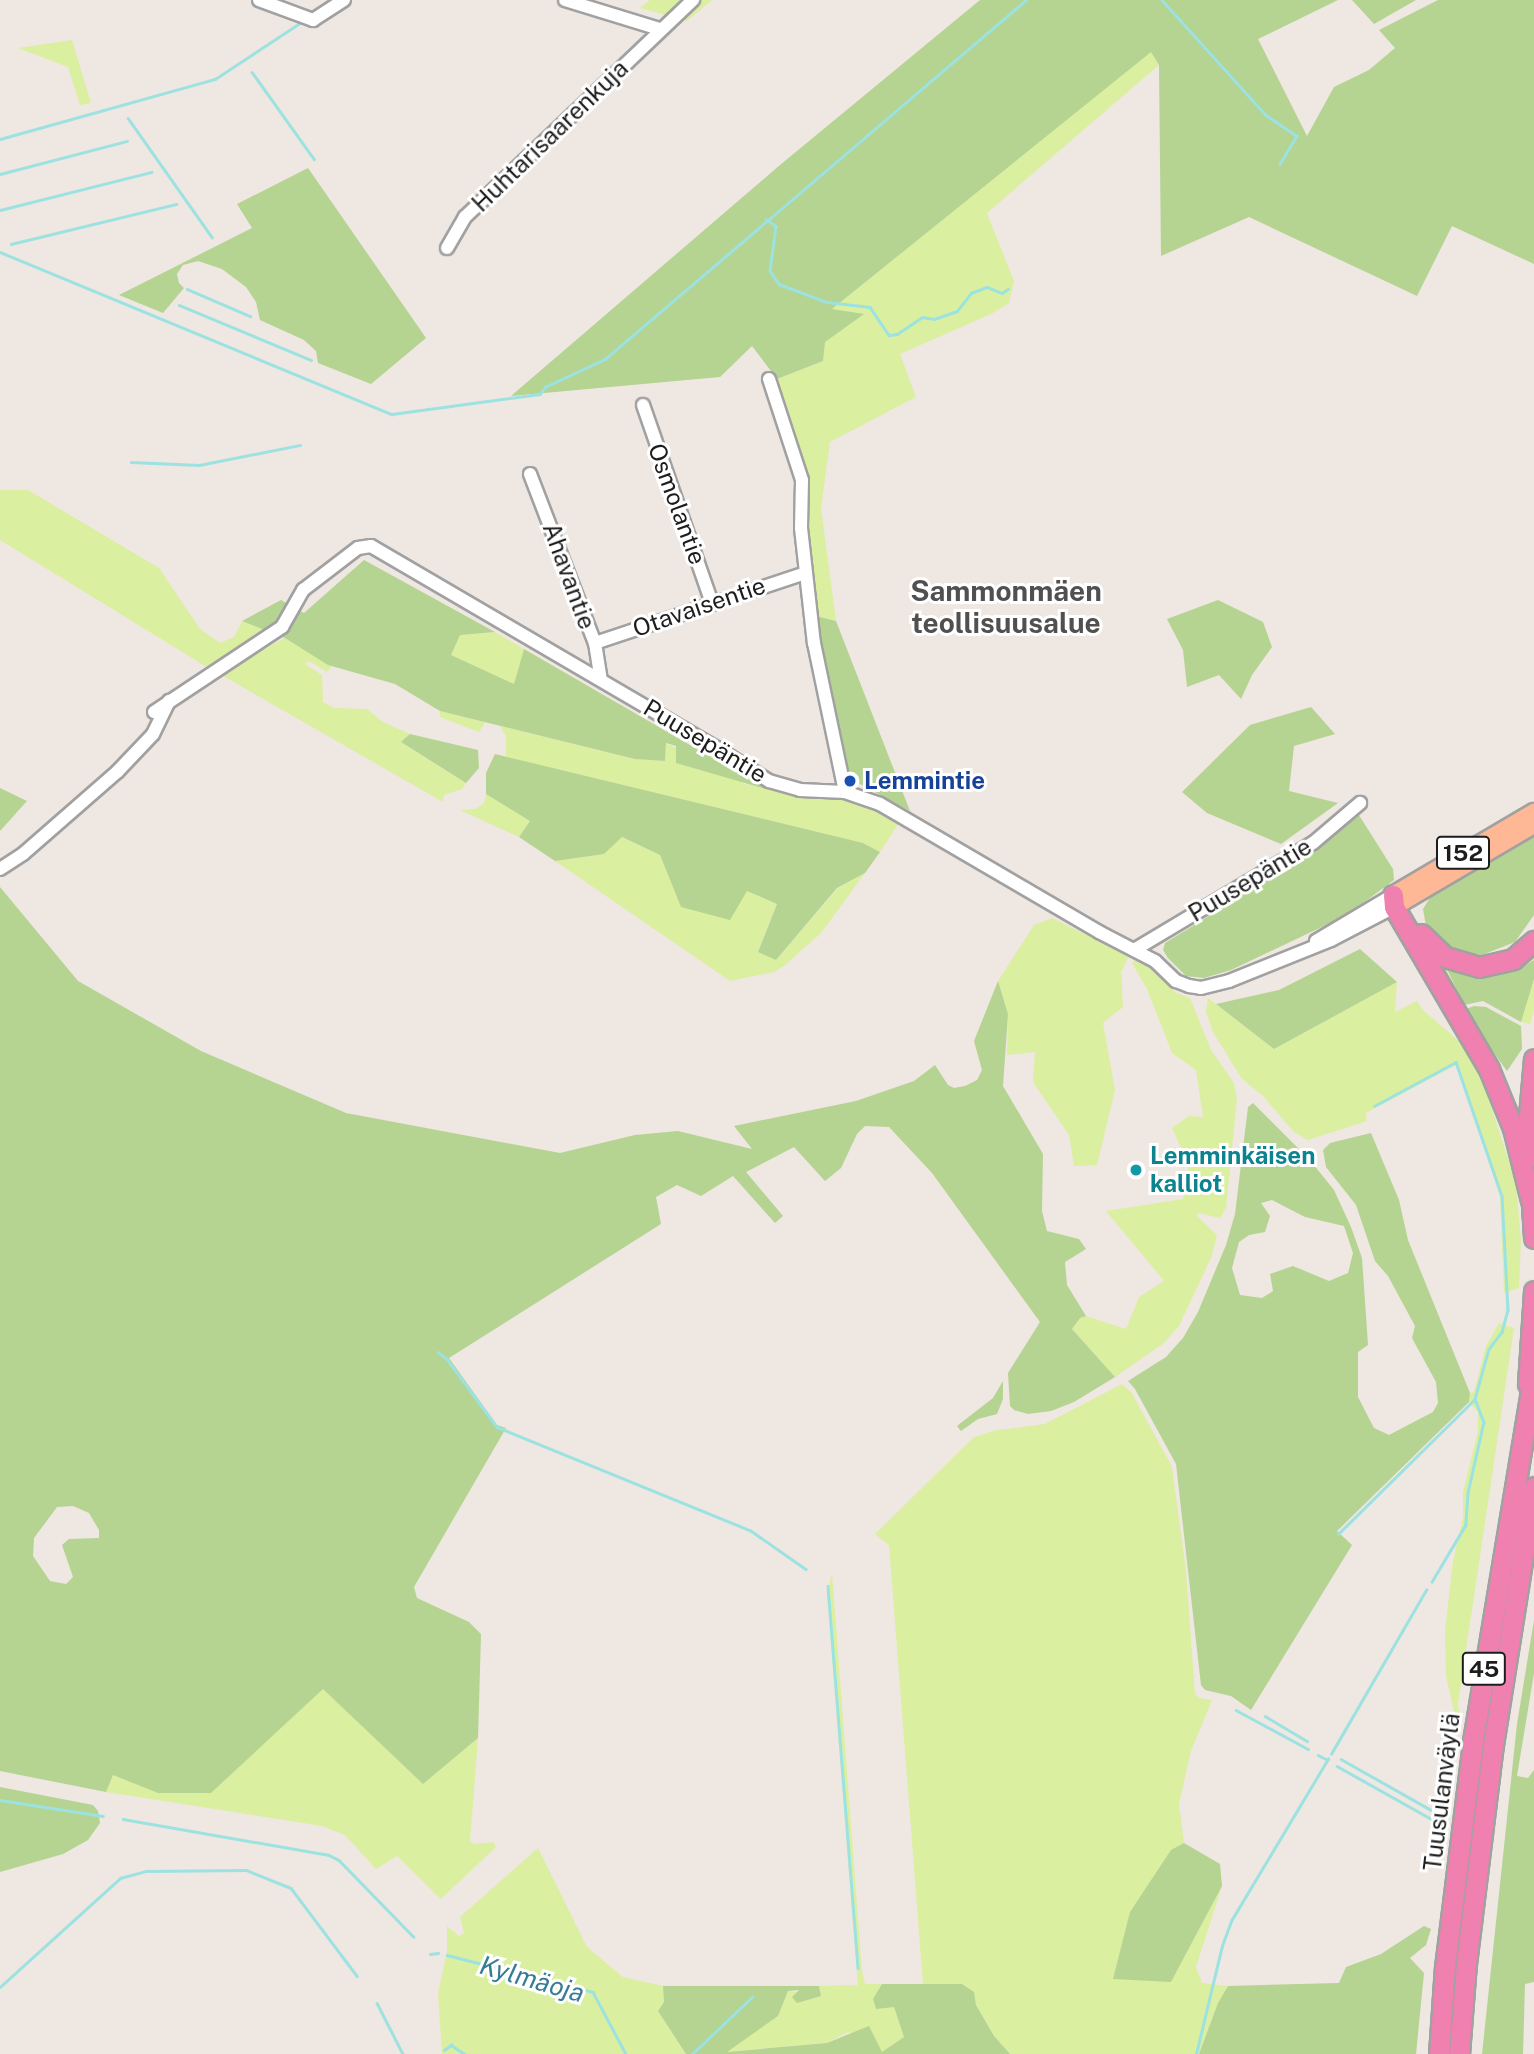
<!DOCTYPE html>
<html>
<head>
<meta charset="utf-8">
<style>
	body { margin:0 }
	#map { position:relative; width:1534px; height:2054px; overflow:hidden; background:#efe7e1; font-family:"Public Sans",sans-serif }
	div>[style] { position:absolute }
	.grass>* { inset:0; background:#dbefa1 }
	.forest>* { inset:0; background:#b5d391 }
	.stream>* { height:2.5px; margin:-1.25px; padding:0 1.25px; transform-origin:1.25px; border-radius:1.25px; background:#9ce2e1 }
	.roads { filter:drop-shadow(2px 0 #a1a1a1) drop-shadow(-2px 0 #a1a1a1) drop-shadow(0 2px #a1a1a1) drop-shadow(0 -2px #a1a1a1) }
	.minor>* { height:12px; margin:-6px; padding:0 6px; transform-origin:6px; border-radius:6px; background:#fff }
	.major>* { height:16px; margin:-8px; padding:0 8px; transform-origin:8px; border-radius:8px; background:#ffb896 }
	.highway>* { height:19px; margin:-9.5px; padding:0 9.5px; transform-origin:9.5px; border-radius:9.5px; background:#ef80b0 }
	.dots>* { width:19px; height:19px; translate:-50% -50%; box-sizing:border-box; border:4px solid #fff; border-radius:50% }
	span { translate:-50% -50%; white-space:nowrap; text-align:center; line-height:1.15; -webkit-text-stroke:6px #fff; paint-order:stroke }
	.shield-label span { padding:2px 5px; background:#fff; border:2px solid; border-radius:5px; -webkit-text-stroke-width:0 }
	.shield-label { font-size:23px; color:#1d1d1d; font-weight:700 }
	.street-label { font-size:24px; color:#1d1d1d }
	.transit-label { font-size:24px; color:#164399; font-weight:700 }
	.left { translate:0 -50%; text-align:left }
	.culture-label { font-size:24px; color:#0d838f; font-weight:700 }
	.water-label { font-size:26px; color:#377c95; font-style:italic }
	.quarter-label { font-size:28px; color:#505050; font-weight:700 }
</style>
</head>
<body>
<div id="map">
	<div class="grass">
		<i style="clip-path:polygon(650px 0,712px 0,687px 21px,640px 8px)"></i>
		<i style="clip-path:polygon(72px 40px,91px 103px,80px 105px,68px 67px,18px 48px)"></i>
		<i style="clip-path:polygon(1151px 51px,1159px 65px,987px 213px,1014px 281px,1009px 303px,991px 314px,900px 354px,916px 397px,830px 442px,821px 508px,836px 621px,812px 615px,805px 536px,805px 475px,777px 379px,823px 361px,824px 342px,862px 314px,831px 310px)"></i>
		<i style="clip-path:polygon(0 490px,28px 490px,159px 568px,200px 629px,220px 643px,234px 637px,242px 621px,270px 631px,210px 669px,0 540px)"></i>
		<i style="clip-path:polygon(495px 632px,524px 649px,514px 685px,451px 655px,459px 635px)"></i>
		<i style="clip-path:polygon(285px 638px,332px 666px,327px 672px,309px 661px,305px 664px,322px 675px,323px 702px,334px 708px,367px 709px,383px 722px,410px 734px,402px 743px,466px 783px,462px 789px,444px 795px,443px 802px,218px 673px)"></i>
		<i style="clip-path:polygon(440px 711px,485px 722px,479px 732px,440px 717px)"></i>
		<i style="clip-path:polygon(500px 726px,635px 759px,665px 761px,666px 743px,745px 784px,861px 802px,899px 823px,880px 852px,863px 843px,506px 757px,506px 736px)"></i>
		<i style="clip-path:polygon(486px 794px,530px 821px,519px 837px,460px 810px,475px 809px,484px 803px)"></i>
		<i style="clip-path:polygon(621px 837px,660px 855px,681px 907px,747px 891px,777px 904px,758px 951px,776px 960px,838px 888px,865px 873px,821px 933px,784px 966px,774px 972px,730px 981px,555px 861px,604px 854px)"></i>
		<i style="clip-path:polygon(1052px 918px,1129px 956px,1121px 972px,1123px 1007px,1103px 1023px,1115px 1090px,1097px 1165px,1074px 1166px,1069px 1135px,1033px 1082px,1035px 1052px,1007px 1055px,1008px 1014px,998px 981px,1034px 925px)"></i>
		<i style="clip-path:polygon(1534px 945px,1534px 960px,1523px 967px,1491px 977px,1448px 971px,1464px 1005px,1459px 1007px,1429px 950px,1458px 968px)"></i>
		<i style="clip-path:polygon(1136px 959px,1151px 968px,1176px 993px,1190px 998px,1211px 1050px,1234px 1083px,1237px 1099px,1226px 1208px,1220px 1218px,1199px 1213px,1197px 1216px,1217px 1235px,1211px 1258px,1179px 1326px,1164px 1343px,1115px 1377px,1072px 1329px,1080px 1318px,1086px 1316px,1126px 1329px,1139px 1297px,1164px 1281px,1106px 1211px,1183px 1199px,1189px 1165px,1172px 1128px,1189px 1116px,1203px 1117px,1196px 1070px,1172px 1053px,1147px 989px,1132px 963px)"></i>
		<i style="clip-path:polygon(1534px 979px,1534px 1010px,1530px 1024px,1521px 1022px,1521px 1014px)"></i>
		<i style="clip-path:polygon(1397px 982px,1395px 1012px,1417px 1001px,1423px 1010px,1460px 1042px,1485px 1087px,1516px 1184px,1521px 1240px,1519px 1288px,1504px 1293px,1500px 1195px,1456px 1065px,1366px 1113px,1367px 1121px,1308px 1140px,1294px 1132px,1262px 1095px,1242px 1079px,1213px 1032px,1206px 1012px,1208px 998px,1274px 1049px)"></i>
		<i style="clip-path:polygon(1499px 1323px,1514px 1328px,1458px 1704px,1461px 1724px,1457px 1724px,1446px 1676px,1445px 1631px,1453px 1561px,1463px 1517px,1463px 1492px,1478px 1431px,1478px 1412px,1469px 1402px,1470px 1393px,1474px 1392px,1486px 1346px)"></i>
		<i style="clip-path:polygon(1122px 1384px,1132px 1393px,1172px 1467px,1186px 1571px,1195px 1694px,1199px 1698px,1212px 1700px,1191px 1751px,1179px 1804px,1184px 1843px,1171px 1850px,1171px 1982px,1222px 1886px,1196px 1967px,1202px 1983px,1228px 1986px,1218px 2003px,1199px 2054px,1010px 2054px,994px 2036px,976px 2005px,973px 1992px,962px 1984px,923px 1984px,889px 1545px,875px 1534px,974px 1437px,997px 1430px,1045px 1424px)"></i>
		<i style="clip-path:polygon(832px 1573px,862px 1971px,865px 1984px,882px 1984px,873px 1999px,875px 2008px,894px 2007px,904px 2037px,881px 2053px,848px 2032px,827px 2043px,725px 2052px,778px 2016px,788px 1991px,821px 1996px,819px 1986px,858px 1985px,827px 1592px)"></i>
		<i style="clip-path:polygon(323px 1688px,423px 1784px,478px 1738px,470px 1841px,474px 1844px,493px 1842px,496px 1847px,441px 1899px,397px 1856px,376px 1869px,345px 1835px,322px 1826px,106px 1792px,113px 1775px,158px 1793px,211px 1793px)"></i>
		<i style="clip-path:polygon(538px 1848px,587px 1947px,623px 1977px,663px 1986px,664px 2003px,658px 2011px,686px 2054px,442px 2054px,438px 1994px,447px 1951px,447px 1926px,459px 1936px,464px 1933px,460px 1917px)"></i>
	</div>
	<div class="forest">
		<i style="clip-path:polygon(980px 0,1338px 0,1258px 39px,1307px 136px,1334px 87px,1369px 70px,1395px 48px,1379px 30px,1438px 0,1534px 0,1534px 264px,1452px 226px,1417px 296px,1249px 217px,1161px 256px,1159px 65px,1151px 52px,832px 309px,864px 314px,825px 342px,823px 361px,777px 379px,752px 346px,720px 377px,511px 396px,780px 165px)"></i>
		<i style="clip-path:polygon(1352px 0,1416px 0,1374px 24px)"></i>
		<i style="clip-path:polygon(308px 168px,426px 338px,371px 384px,318px 363px,316px 351px,304px 340px,260px 320px,256px 302px,246px 287px,222px 269px,198px 261px,183px 265px,177px 274px,179px 283px,184px 288px,163px 313px,119px 295px,252px 228px,237px 204px)"></i>
		<i style="clip-path:polygon(364px 560px,495px 632px,460px 635px,451px 655px,514px 684px,524px 649px,766px 789px,676px 763px,676px 746px,666px 743px,665px 761px,635px 759px,440px 711px,395px 684px,328px 665px,285px 638px,242px 621px,281px 600px,304px 613px)"></i>
		<i style="clip-path:polygon(1218px 600px,1263px 622px,1272px 647px,1252px 675px,1241px 699px,1219px 675px,1187px 687px,1183px 650px,1167px 619px)"></i>
		<i style="clip-path:polygon(812px 615px,836px 621px,910px 811px,847px 777px)"></i>
		<i style="clip-path:polygon(1311px 707px,1335px 734px,1294px 746px,1289px 791px,1338px 803px,1281px 844px,1207px 813px,1182px 792px,1250px 725px)"></i>
		<i style="clip-path:polygon(410px 734px,478px 750px,479px 768px,466px 783px,401px 742px)"></i>
		<i style="clip-path:polygon(495px 754px,863px 843px,880px 852px,865px 873px,837px 888px,776px 960px,758px 952px,777px 904px,747px 891px,730px 920px,681px 907px,660px 855px,622px 837px,604px 854px,555px 861px,519px 837px,530px 821px,486px 794px,486px 773px)"></i>
		<i style="clip-path:polygon(0 788px,27px 801px,0 831px)"></i>
		<i style="clip-path:polygon(1357px 812px,1393px 869px,1394px 880px,1347px 915px,1231px 970px,1204px 978px,1186px 976px,1168px 958px,1163px 950px,1165px 943px,1310px 854px)"></i>
		<i style="clip-path:polygon(1534px 832px,1534px 915px,1515px 942px,1482px 955px,1460px 952px,1440px 943px,1426px 926px,1423px 909px,1436px 888px)"></i>
		<i style="clip-path:polygon(evenodd,0 887px,78px 981px,201px 1051px,346px 1113px,560px 1153px,635px 1135px,678px 1131px,752px 1149px,734px 1126px,856px 1101px,914px 1081px,935px 1065px,948px 1085px,954px 1088px,965px 1086px,977px 1080px,982px 1070px,974px 1041px,998px 981px,1008px 1014px,1003px 1086px,1043px 1154px,1042px 1211px,1047px 1231px,1079px 1239px,1086px 1249px,1065px 1262px,1067px 1285px,1086px 1316px,1080px 1318px,1072px 1329px,1115px 1377px,1074px 1402px,1051px 1411px,1028px 1414px,1014px 1410px,1010px 1406px,1008px 1373px,1040px 1322px,932px 1173px,889px 1127px,865px 1126px,857px 1134px,841px 1168px,825px 1181px,794px 1147px,746px 1172px,783px 1216px,775px 1223px,733px 1176px,701px 1196px,677px 1185px,656px 1197px,661px 1224px,449px 1358px,497px 1425px,506px 1428px,414px 1587px,417px 1598px,469px 1622px,481px 1634px,478px 1738px,423px 1784px,323px 1689px,211px 1793px,158px 1793px,113px 1775px,106px 1792px,0 1771px,0 887px,73px 1506px,89px 1513px,99px 1530px,99px 1538px,69px 1539px,62px 1545px,73px 1577px,66px 1584px,50px 1581px,33px 1556px,34px 1538px,57px 1507px,73px 1506px)"></i>
		<i style="clip-path:polygon(1360px 949px,1397px 982px,1274px 1049px,1216px 1004px,1279px 990px)"></i>
		<i style="clip-path:polygon(1534px 960px,1534px 979px,1521px 1022px,1483px 1001px,1464px 1005px,1448px 971px,1491px 977px,1523px 967px)"></i>
		<i style="clip-path:polygon(1474px 1006px,1486px 1007px,1521px 1026px,1522px 1049px,1507px 1071px,1475px 1027px,1466px 1009px)"></i>
		<i style="clip-path:polygon(evenodd,1253px 1103px,1309px 1159px,1334px 1190px,1351px 1227px,1362px 1258px,1368px 1345px,1358px 1352px,1358px 1397px,1374px 1428px,1389px 1435px,1433px 1412px,1438px 1403px,1436px 1382px,1412px 1338px,1415px 1326px,1388px 1276px,1375px 1261px,1356px 1205px,1326px 1167px,1323px 1150px,1330px 1143px,1371px 1133px,1399px 1200px,1408px 1240px,1470px 1393px,1469px 1402px,1337px 1531px,1352px 1545px,1251px 1710px,1231px 1696px,1205px 1690px,1201px 1685px,1176px 1464px,1135px 1389px,1128px 1381px,1166px 1357px,1183px 1338px,1198px 1312px,1226px 1245px,1235px 1214px,1248px 1107px,1253px 1103px,1272px 1200px,1305px 1217px,1344px 1226px,1353px 1253px,1348px 1273px,1329px 1281px,1293px 1266px,1270px 1274px,1273px 1291px,1262px 1298px,1240px 1295px,1232px 1268px,1239px 1242px,1249px 1235px,1265px 1232px,1270px 1216px,1261px 1203px,1272px 1200px)"></i>
		<i style="clip-path:polygon(1003px 1381px,1003px 1399px,997px 1414px,978px 1419px,961px 1431px,957px 1426px,993px 1398px)"></i>
		<i style="clip-path:polygon(1534px 1620px,1534px 1673px,1517px 1776px,1528px 1778px,1534px 1770px,1534px 1982px,1525px 1984px,1523px 2054px,1482px 2054px,1517px 1724px)"></i>
		<i style="clip-path:polygon(0 1787px,93px 1805px,98px 1811px,100px 1823px,88px 1840px,63px 1854px,0 1872px)"></i>
		<i style="clip-path:polygon(1184px 1843px,1220px 1864px,1222px 1886px,1171px 1982px,1113px 1979px,1130px 1912px,1171px 1850px)"></i>
		<i style="clip-path:polygon(1424px 1926px,1431px 1929px,1426px 1945px,1410px 1958px,1424px 1973px,1416px 2054px,1199px 2054px,1218px 2003px,1228px 1986px,1339px 1983px,1346px 1967px,1381px 1954px)"></i>
		<i style="clip-path:polygon(882px 1984px,962px 1984px,974px 1992px,976px 2005px,994px 2036px,1010px 2054px,686px 2054px,658px 2011px,664px 2002px,663px 1986px,819px 1986px,821px 1996px,797px 2003px,792px 1997px,799px 1990px,788px 1991px,778px 2016px,727px 2052px,827px 2043px,869px 2026px,882px 2052px,904px 2037px,894px 2007px,876px 2009px,873px 1999px)"></i>
	</div>
	<div class="stream">
		<i style="left:1162px;top:0;width:155px;rotate:47.9deg"></i>
		<i style="left:1266px;top:115px;width:37px;rotate:34deg"></i>
		<i style="left:1297px;top:136px;width:33px;rotate:121deg"></i>
		<i style="left:252px;top:72px;width:107px;rotate:54.5deg"></i>
		<i style="left:128px;top:118px;width:146px;rotate:54.8deg"></i>
		<i style="left:0;top:139px;width:223px;rotate:-15.6deg"></i>
		<i style="left:215px;top:79px;width:102px;rotate:-33.4deg"></i>
		<i style="left:0;top:174px;width:131px;rotate:-14.6deg"></i>
		<i style="left:0;top:210px;width:156px;rotate:-14.1deg"></i>
		<i style="left:766px;top:219px;width:12px;rotate:35deg"></i>
		<i style="left:776px;top:226px;width:45px;rotate:97.6deg"></i>
		<i style="left:770px;top:271px;width:16px;rotate:55deg"></i>
		<i style="left:779px;top:284px;width:51px;rotate:20.6deg"></i>
		<i style="left:827px;top:302px;width:43px;rotate:6.6deg"></i>
		<i style="left:870px;top:307px;width:34px;rotate:56deg"></i>
		<i style="left:889px;top:335px;width:8px;rotate:-7deg"></i>
		<i style="left:897px;top:334px;width:30px;rotate:-34deg"></i>
		<i style="left:922px;top:317px;width:12px;rotate:9deg"></i>
		<i style="left:934px;top:319px;width:24px;rotate:-19deg"></i>
		<i style="left:957px;top:311px;width:23px;rotate:-52deg"></i>
		<i style="left:971px;top:293px;width:17px;rotate:-21deg"></i>
		<i style="left:987px;top:287px;width:16px;rotate:22deg"></i>
		<i style="left:1002px;top:293px;width:7px;rotate:-34deg"></i>
		<i style="left:11px;top:244px;width:170px;rotate:-13.6deg"></i>
		<i style="left:0;top:252px;width:424px;rotate:22.5deg"></i>
		<i style="left:392px;top:414px;width:149px;rotate:-7.7deg"></i>
		<i style="left:540px;top:394px;width:9px;rotate:-54deg"></i>
		<i style="left:545px;top:387px;width:66px;rotate:-25deg"></i>
		<i style="left:605px;top:359px;width:553px;rotate:-40.46deg"></i>
		<i style="left:187px;top:289px;width:69px;rotate:23.2deg"></i>
		<i style="left:179px;top:305px;width:143px;rotate:22.6deg"></i>
		<i style="left:131px;top:462px;width:68px;rotate:2.5deg"></i>
		<i style="left:199px;top:465px;width:103px;rotate:-11.2deg"></i>
		<i style="left:1374px;top:1106px;width:93px;rotate:-28.2deg"></i>
		<i style="left:1456px;top:1062px;width:142px;rotate:71.1deg"></i>
		<i style="left:1502px;top:1196px;width:114px;rotate:87deg"></i>
		<i style="left:1508px;top:1310px;width:23px;rotate:105deg"></i>
		<i style="left:1502px;top:1332px;width:21px;rotate:127deg"></i>
		<i style="left:1489px;top:1349px;width:52px;rotate:105.6deg"></i>
		<i style="left:1475px;top:1399px;width:25px;rotate:69deg"></i>
		<i style="left:1484px;top:1422px;width:73px;rotate:102.7deg"></i>
		<i style="left:1468px;top:1493px;width:32px;rotate:94deg"></i>
		<i style="left:1466px;top:1525px;width:66px;rotate:120.8deg"></i>
		<i style="left:438px;top:1352px;width:11px;rotate:38deg"></i>
		<i style="left:447px;top:1359px;width:84px;rotate:53.7deg"></i>
		<i style="left:497px;top:1427px;width:273px;rotate:22.2deg"></i>
		<i style="left:750px;top:1530px;width:68px;rotate:34.9deg"></i>
		<i style="left:1338px;top:1534px;width:192px;rotate:-44.6deg"></i>
		<i style="left:828px;top:1586px;width:383px;rotate:85.5deg"></i>
		<i style="left:1236px;top:1710px;width:82px;rotate:28.4deg"></i>
		<i style="left:1265px;top:1716px;width:49px;rotate:30.8deg"></i>
		<i style="left:1331px;top:1754px;width:190px;rotate:-59.9deg"></i>
		<i style="left:1318px;top:1755px;width:9px;rotate:27deg"></i>
		<i style="left:1341px;top:1759px;width:106px;rotate:29.5deg"></i>
		<i style="left:1337px;top:1766px;width:112px;rotate:29.3deg"></i>
		<i style="left:0;top:1800px;width:104px;rotate:8.8deg"></i>
		<i style="left:123px;top:1819px;width:209px;rotate:9.9deg"></i>
		<i style="left:329px;top:1855px;width:11px;rotate:27deg"></i>
		<i style="left:339px;top:1860px;width:107px;rotate:45.8deg"></i>
		<i style="left:430px;top:1954px;width:8px;rotate:-7deg"></i>
		<i style="left:447px;top:1955px;width:151px;rotate:14.2deg"></i>
		<i style="left:593px;top:1992px;width:70px;rotate:62deg"></i>
		<i style="left:0;top:1987px;width:162px;rotate:-42.2deg"></i>
		<i style="left:120px;top:1878px;width:28px;rotate:-15deg"></i>
		<i style="left:147px;top:1871px;width:99px;rotate:-0.6deg"></i>
		<i style="left:246px;top:1870px;width:48px;rotate:21.8deg"></i>
		<i style="left:291px;top:1888px;width:110px;rotate:53.1deg"></i>
		<i style="left:377px;top:2003px;width:57px;rotate:63deg"></i>
		<i style="left:444px;top:2050px;width:9px;rotate:-36deg"></i>
		<i style="left:451px;top:2045px;width:17px;rotate:33deg"></i>
		<i style="left:692px;top:2054px;width:83px;rotate:-43.5deg"></i>
		<i style="left:1196px;top:2054px;width:111px;rotate:-76.5deg"></i>
		<i style="left:1222px;top:1946px;width:27px;rotate:-70deg"></i>
		<i style="left:1231px;top:1921px;width:189px;rotate:-59.1deg"></i>
	</div>
	<div class="roads">
		<div class="minor">
			<i style="left:259px;top:0;width:58px;rotate:20.3deg"></i>
			<i style="left:313px;top:20px;width:37px;rotate:-33deg"></i>
			<i style="left:565px;top:0;width:98px;rotate:17.1deg"></i>
			<i style="left:447px;top:248px;width:36px;rotate:-60deg"></i>
			<i style="left:465px;top:217px;width:315px;rotate:-43.6deg"></i>
			<i style="left:769px;top:379px;width:106px;rotate:71.9deg"></i>
			<i style="left:802px;top:480px;width:48px;rotate:91.2deg"></i>
			<i style="left:801px;top:528px;width:116px;rotate:83.6deg"></i>
			<i style="left:814px;top:643px;width:152px;rotate:78.2deg"></i>
			<i style="left:643px;top:405px;width:210px;rotate:70.8deg"></i>
			<i style="left:530px;top:474px;width:181px;rotate:69deg"></i>
			<i style="left:595px;top:643px;width:36px;rotate:81deg"></i>
			<i style="left:595px;top:643px;width:221px;rotate:-18.4deg"></i>
			<i style="left:154px;top:712px;width:154px;rotate:-33.6deg"></i>
			<i style="left:282px;top:627px;width:43px;rotate:-60.4deg"></i>
			<i style="left:303px;top:590px;width:69px;rotate:-37.4deg"></i>
			<i style="left:358px;top:548px;width:13px;rotate:-9deg"></i>
			<i style="left:371px;top:546px;width:401px;rotate:30.3deg"></i>
			<i style="left:717px;top:748px;width:62px;rotate:32.4deg"></i>
			<i style="left:769px;top:781px;width:32px;rotate:16deg"></i>
			<i style="left:800px;top:790px;width:45px;rotate:2.5deg"></i>
			<i style="left:845px;top:792px;width:37px;rotate:19deg"></i>
			<i style="left:880px;top:804px;width:254px;rotate:30.3deg"></i>
			<i style="left:1099px;top:932px;width:63px;rotate:27.4deg"></i>
			<i style="left:1155px;top:961px;width:29px;rotate:44deg"></i>
			<i style="left:1176px;top:981px;width:14px;rotate:21deg"></i>
			<i style="left:1189px;top:986px;width:12px;rotate:9deg"></i>
			<i style="left:1201px;top:988px;width:29px;rotate:-14deg"></i>
			<i style="left:1229px;top:981px;width:110px;rotate:-21.9deg"></i>
			<i style="left:1331px;top:940px;width:71px;rotate:-27.6deg"></i>
			<i style="left:0;top:869px;width:27px;rotate:-33deg"></i>
			<i style="left:23px;top:854px;width:125px;rotate:-41.1deg"></i>
			<i style="left:117px;top:772px;width:52px;rotate:-46.5deg"></i>
			<i style="left:153px;top:734px;width:37px;rotate:-64deg"></i>
			<i style="left:1316px;top:941px;width:90px;rotate:-30.9deg"></i>
			<i style="left:1134px;top:950px;width:209px;rotate:-30.9deg"></i>
			<i style="left:1313px;top:843px;width:62px;rotate:-40.4deg"></i>
		</div>
		<div class="major">
			<i style="left:1393px;top:895px;width:164px;rotate:-30.5deg"></i>
			<i style="left:1394px;top:907px;width:162px;rotate:-30.4deg"></i>
		</div>
		<div class="highway">
			<i style="left:1393px;top:895px;width:12px;rotate:85deg"></i>
			<i style="left:1394px;top:907px;width:188px;rotate:59.6deg"></i>
			<i style="left:1489px;top:1069px;width:64px;rotate:67.9deg"></i>
			<i style="left:1513px;top:1128px;width:75px;rotate:76.1deg"></i>
			<i style="left:1421px;top:934px;width:33px;rotate:44deg"></i>
			<i style="left:1445px;top:957px;width:35px;rotate:16deg"></i>
			<i style="left:1479px;top:967px;width:35px;rotate:-13deg"></i>
			<i style="left:1513px;top:959px;width:28px;rotate:-41deg"></i>
			<i style="left:1529px;top:1157px;width:30px;rotate:-92deg"></i>
			<i style="left:1528px;top:1127px;width:68px;rotate:-85deg"></i>
			<i style="left:1531px;top:1190px;width:48px;rotate:86.4deg"></i>
			<i style="left:1528px;top:1384px;width:93px;rotate:-86.3deg"></i>
			<i style="left:1439px;top:2054px;width:87px;rotate:-86.1deg"></i>
			<i style="left:1445px;top:1967px;width:228px;rotate:-82.9deg"></i>
			<i style="left:1473px;top:1741px;width:374px;rotate:-80.6deg"></i>
			<i style="left:1459px;top:2054px;width:90px;rotate:-85.6deg"></i>
			<i style="left:1466px;top:1964px;width:221px;rotate:-83deg"></i>
			<i style="left:1493px;top:1745px;width:261px;rotate:-81deg"></i>
		</div>
	</div>
	<div class="dots">
		<i style="left:850px;top:781px;background:#1a4fb4"></i>
		<i style="left:1136px;top:1170px;background:#0f9aa8"></i>
	</div>
	<div class="shield-label">
		<span style="left:1463px;top:853px">152</span>
		<span style="left:1484px;top:1669px">45</span>
	</div>
	<div class="street-label">
		<span style="left:550px;top:136px;rotate:-44deg">Huhtarisaarenkuja</span>
		<span style="left:677px;top:504px;rotate:70deg">Osmolantie</span>
		<span style="left:569px;top:576px;rotate:70deg">Ahavantie</span>
		<span style="left:699px;top:607px;rotate:-19deg">Otavaisentie</span>
		<span style="left:705px;top:741px;rotate:31deg">Puusepäntie</span>
		<span style="left:1250px;top:880px;rotate:-31deg">Puusepäntie</span>
		<span style="left:1442px;top:1792px;rotate:-83deg">Tuusulanväylä</span>
	</div>
	<div class="transit-label">
		<span class="left" style="left:864px;top:781px">Lemmintie</span>
	</div>
	<div class="culture-label">
		<span class="left" style="left:1150px;top:1170px">Lemminkäisen<br>kalliot</span>
	</div>
	<div class="water-label">
		<span style="left:532px;top:1979px;rotate:16deg">Kylmäoja</span>
	</div>
	<div class="quarter-label">
		<span style="left:1006px;top:607px">Sammonmäen<br>teollisuusalue</span>
	</div>
</div>
</body>
</html>
